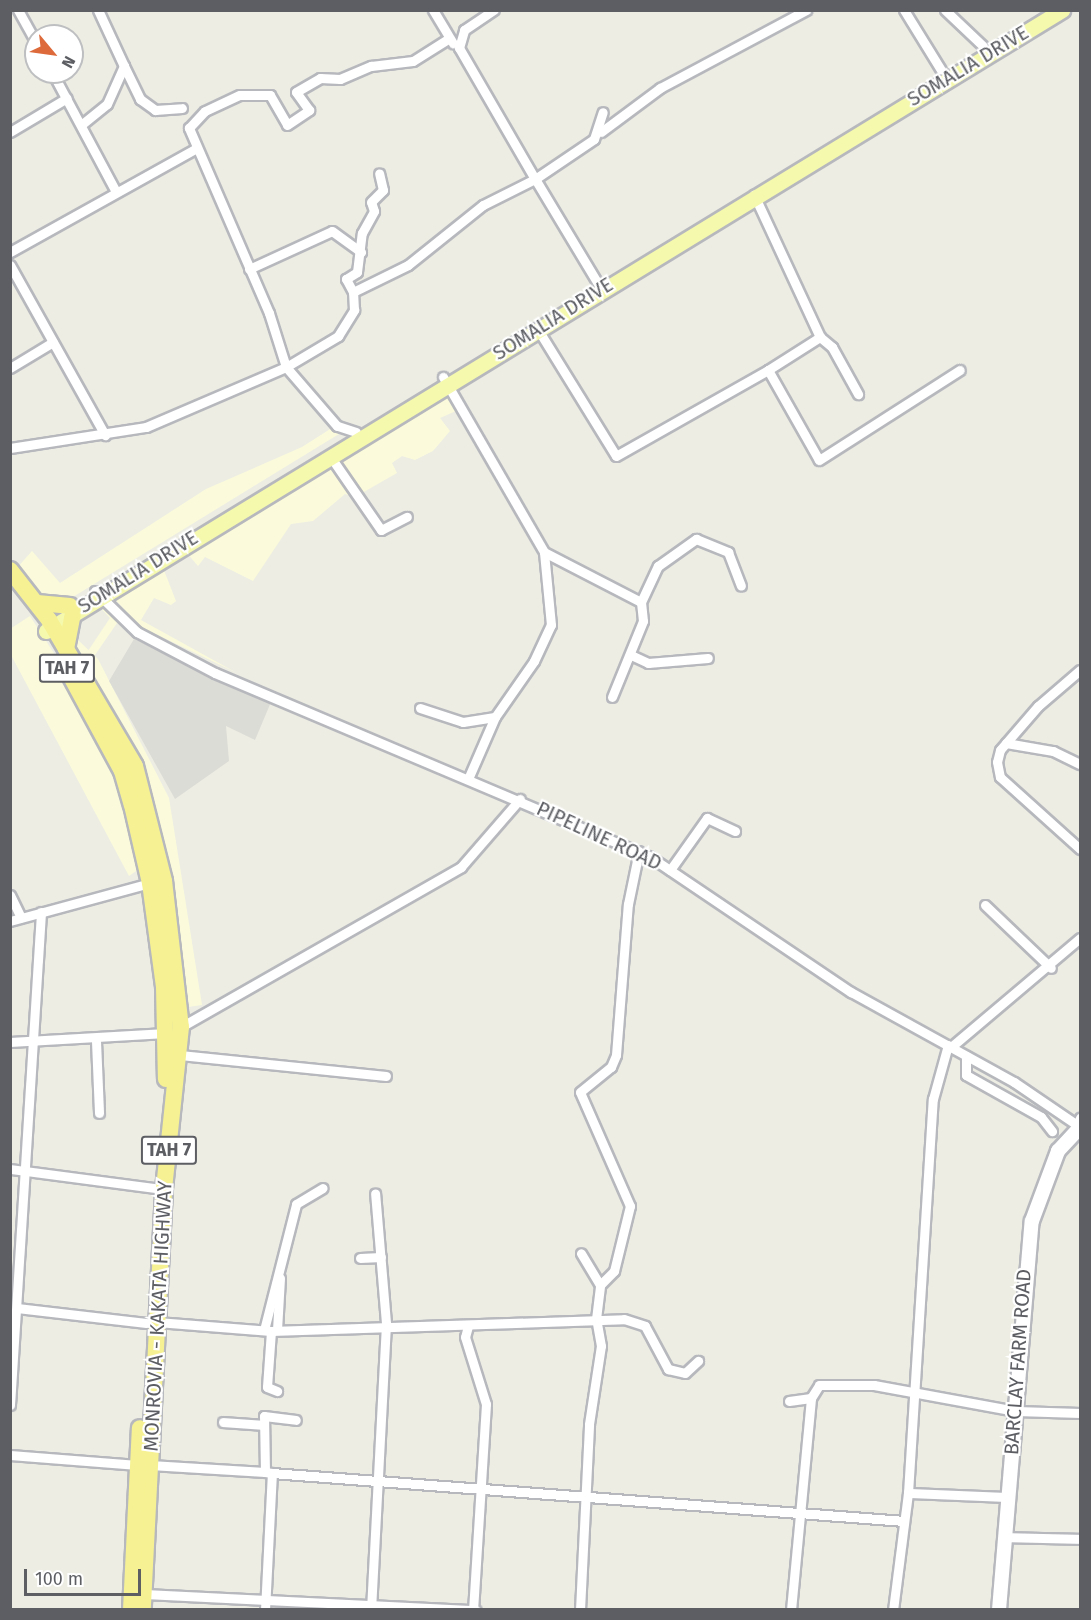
<!DOCTYPE html>
<html>
<head>
<meta charset="utf-8">
<style>
	body { margin:0 }
	#map { position:relative; width:1091px; height:1620px; overflow:hidden; background:#edede4; font-family:"Fira Sans",sans-serif }
	div>[style] { position:absolute }
	.commercial>* { inset:0; background:#fbfbdb }
	.industrial>* { inset:0; background:#dcdcd6 }
	.roads { filter:drop-shadow(2px 0 #b6b8bd) drop-shadow(-2px 0 #b6b8bd) drop-shadow(0 2px #b6b8bd) drop-shadow(0 -2px #b6b8bd) }
	.street>* { height:9px; margin:-4.5px; padding:0 4.5px; transform-origin:4.5px; border-radius:4.5px; background:#fff }
	.secondary>* { height:14px; margin:-7px; padding:0 7px; transform-origin:7px; border-radius:7px; background:#fff }
	.primary>* { height:15px; margin:-7.5px; padding:0 7.5px; transform-origin:7.5px; border-radius:7.5px; background:#f5f9ad }
	.highway>* { height:16px; margin:-8px; padding:0 8px; transform-origin:8px; border-radius:8px; background:#f6f293 }
	span { translate:-50% -50%; white-space:nowrap; text-align:center; line-height:1.15; -webkit-text-stroke:4.5px #fff; paint-order:stroke }
	.shield-label span { padding:2px 4px; background:#fff; border:2px solid; border-radius:4px; -webkit-text-stroke-width:0 }
	.shield-label { font-size:18px; color:#5c5e63; font-weight:700 }
	.street-label { font-size:20px; color:#5c5e63 }
	.frame { position:absolute; inset:0; border:12px solid #5c5e63; pointer-events:none }
	.north { position:absolute; left:24px; top:24px; width:60px; height:60px; box-sizing:border-box; background:#fff; border:2px solid #bebfc1; border-radius:50%; rotate:119deg; font-size:16px; font-weight:700; line-height:24px; text-align:center; color:#5c5e63 }
	.north::after { content:''; display:block; margin:auto; width:21px; height:27px; background:#dd6a3a; clip-path:polygon(50% 0,100% 100%,50% 72%,0 100%) }
	.scale { position:absolute; left:24px; top:1569px; width:117px; height:27px; box-sizing:border-box; border:3px solid #5c5e63; border-top:0; padding-left:8px; font-size:18px; line-height:21px; white-space:nowrap; color:#5c5e63; -webkit-text-stroke:4px #fff; paint-order:stroke }
</style>
</head>
<body>
<div id="map">
	<div class="commercial">
		<i style="clip-path:polygon(441px 386px,456px 411px,440px 418px,450px 431px,433px 451px,415px 460px,402px 456px,392px 463px,397px 473px,355px 497px,345px 494px,313px 521px,291px 524px,253px 581px,205px 557px,198px 566px,180px 545px)"></i>
		<i style="clip-path:polygon(335px 426px,339px 434px,50px 611px,16px 569px,32px 551px,60px 583px,206px 489px,302px 447px)"></i>
		<i style="clip-path:polygon(158px 555px,176px 601px,171px 605px,154px 598px,141px 620px,235px 672px,141px 627px,104px 588px)"></i>
		<i style="clip-path:polygon(99px 592px,139px 632px,255px 693px,142px 640px,117px 623px,95px 655px,88px 651px,110px 618px,91px 598px)"></i>
		<i style="clip-path:polygon(30px 616px,124px 762px,151px 861px,129px 876px,11px 655px,10px 629px)"></i>
		<i style="clip-path:polygon(78px 617px,77px 639px,98px 659px,169px 798px,202px 1005px,188px 1007px,172px 1022px,143px 788px,65px 632px)"></i>
	</div>
	<div class="industrial">
		<i style="clip-path:polygon(134px 639px,271px 702px,255px 740px,226px 726px,229px 761px,175px 799px,109px 681px)"></i>
	</div>
	<div class="roads">
		<div class="street">
			<i style="left:18px;top:10px;width:38px;rotate:61deg"></i>
			<i style="left:433px;top:10px;width:39px;rotate:59deg"></i>
			<i style="left:904px;top:10px;width:70px;rotate:58.3deg"></i>
			<i style="left:945px;top:10px;width:52px;rotate:43.5deg"></i>
			<i style="left:124px;top:66px;width:37px;rotate:64deg"></i>
			<i style="left:140px;top:99px;width:19px;rotate:36deg"></i>
			<i style="left:155px;top:110px;width:27px;rotate:-4deg"></i>
			<i style="left:52px;top:72px;width:136px;rotate:61.9deg"></i>
			<i style="left:81px;top:125px;width:33px;rotate:-39deg"></i>
			<i style="left:107px;top:104px;width:42px;rotate:-65.9deg"></i>
			<i style="left:124px;top:66px;width:62px;rotate:-114.9deg"></i>
			<i style="left:10px;top:132px;width:66px;rotate:-30.8deg"></i>
			<i style="left:601px;top:132px;width:74px;rotate:-36.7deg"></i>
			<i style="left:660px;top:88px;width:166px;rotate:-28.1deg"></i>
			<i style="left:10px;top:252px;width:214px;rotate:-29.1deg"></i>
			<i style="left:10px;top:265px;width:195px;rotate:60.8deg"></i>
			<i style="left:249px;top:269px;width:91px;rotate:-24.6deg"></i>
			<i style="left:332px;top:231px;width:36px;rotate:36deg"></i>
			<i style="left:597px;top:282px;width:120px;rotate:-121deg"></i>
			<i style="left:535px;top:179px;width:71px;rotate:-34.1deg"></i>
			<i style="left:594px;top:139px;width:28px;rotate:-72deg"></i>
			<i style="left:353px;top:292px;width:15px;rotate:-118deg"></i>
			<i style="left:346px;top:279px;width:13px;rotate:-32deg"></i>
			<i style="left:357px;top:272px;width:39px;rotate:-83deg"></i>
			<i style="left:362px;top:233px;width:25px;rotate:-61deg"></i>
			<i style="left:374px;top:211px;width:9px;rotate:-108deg"></i>
			<i style="left:371px;top:202px;width:17px;rotate:-45deg"></i>
			<i style="left:383px;top:190px;width:17px;rotate:-103deg"></i>
			<i style="left:537px;top:328px;width:150px;rotate:58.3deg"></i>
			<i style="left:616px;top:456px;width:175px;rotate:-29.5deg"></i>
			<i style="left:768px;top:370px;width:62px;rotate:-32.4deg"></i>
			<i style="left:820px;top:337px;width:157px;rotate:-114.9deg"></i>
			<i style="left:820px;top:337px;width:16px;rotate:40deg"></i>
			<i style="left:832px;top:347px;width:54px;rotate:61deg"></i>
			<i style="left:10px;top:368px;width:50px;rotate:-31.2deg"></i>
			<i style="left:768px;top:370px;width:103px;rotate:60.5deg"></i>
			<i style="left:819px;top:460px;width:167px;rotate:-32.6deg"></i>
			<i style="left:443px;top:377px;width:202px;rotate:60deg"></i>
			<i style="left:544px;top:552px;width:109px;rotate:27.3deg"></i>
			<i style="left:641px;top:602px;width:19px;rotate:84deg"></i>
			<i style="left:643px;top:621px;width:82px;rotate:112.2deg"></i>
			<i style="left:356px;top:432px;width:20px;rotate:-162deg"></i>
			<i style="left:337px;top:426px;width:78px;rotate:-130.8deg"></i>
			<i style="left:286px;top:367px;width:57px;rotate:-107.5deg"></i>
			<i style="left:269px;top:313px;width:202px;rotate:-113.4deg"></i>
			<i style="left:189px;top:128px;width:23px;rotate:-47deg"></i>
			<i style="left:205px;top:111px;width:38px;rotate:-25deg"></i>
			<i style="left:240px;top:95px;width:30px"></i>
			<i style="left:270px;top:95px;width:34px;rotate:60deg"></i>
			<i style="left:287px;top:125px;width:27px;rotate:-34deg"></i>
			<i style="left:309px;top:110px;width:22px;rotate:-126deg"></i>
			<i style="left:296px;top:92px;width:28px;rotate:-30deg"></i>
			<i style="left:320px;top:78px;width:20px;rotate:3deg"></i>
			<i style="left:340px;top:79px;width:34px;rotate:-23deg"></i>
			<i style="left:371px;top:66px;width:42px;rotate:-6.8deg"></i>
			<i style="left:413px;top:61px;width:41px;rotate:-32.2deg"></i>
			<i style="left:10px;top:448px;width:138px;rotate:-8.8deg"></i>
			<i style="left:146px;top:427px;width:152px;rotate:-23.2deg"></i>
			<i style="left:286px;top:367px;width:61px;rotate:-30.8deg"></i>
			<i style="left:338px;top:336px;width:31px;rotate:-58deg"></i>
			<i style="left:354px;top:310px;width:18px;rotate:-93deg"></i>
			<i style="left:353px;top:292px;width:61px;rotate:-26.1deg"></i>
			<i style="left:408px;top:265px;width:96px;rotate:-38.7deg"></i>
			<i style="left:483px;top:205px;width:58px;rotate:-26.6deg"></i>
			<i style="left:535px;top:179px;width:151px;rotate:-120.1deg"></i>
			<i style="left:459px;top:48px;width:19px;rotate:-74deg"></i>
			<i style="left:464px;top:30px;width:36px;rotate:-34deg"></i>
			<i style="left:330px;top:456px;width:90px;rotate:55.4deg"></i>
			<i style="left:381px;top:530px;width:29px;rotate:-27deg"></i>
			<i style="left:95px;top:591px;width:59px;rotate:44.3deg"></i>
			<i style="left:137px;top:632px;width:88px;rotate:27.7deg"></i>
			<i style="left:215px;top:673px;width:471px;rotate:22.9deg"></i>
			<i style="left:649px;top:856px;width:244px;rotate:34deg"></i>
			<i style="left:851px;top:992px;width:186px;rotate:28.9deg"></i>
			<i style="left:1014px;top:1082px;width:76px;rotate:34.3deg"></i>
			<i style="left:1077px;top:1125px;width:8px;rotate:-67deg"></i>
			<i style="left:641px;top:602px;width:40px;rotate:-65deg"></i>
			<i style="left:658px;top:566px;width:47px;rotate:-35.4deg"></i>
			<i style="left:696px;top:539px;width:35px;rotate:22deg"></i>
			<i style="left:728px;top:552px;width:36px;rotate:69deg"></i>
			<i style="left:631px;top:655px;width:19px;rotate:25deg"></i>
			<i style="left:648px;top:663px;width:60px;rotate:-4.8deg"></i>
			<i style="left:1080px;top:670px;width:55px;rotate:139.4deg"></i>
			<i style="left:1038px;top:706px;width:58px;rotate:130.8deg"></i>
			<i style="left:1000px;top:750px;width:12px;rotate:104deg"></i>
			<i style="left:997px;top:762px;width:15px;rotate:79deg"></i>
			<i style="left:1000px;top:777px;width:108px;rotate:42deg"></i>
			<i style="left:420px;top:708px;width:45px;rotate:18deg"></i>
			<i style="left:463px;top:722px;width:32px;rotate:-9deg"></i>
			<i style="left:1006px;top:743px;width:48px;rotate:9.7deg"></i>
			<i style="left:1053px;top:751px;width:30px;rotate:26deg"></i>
			<i style="left:468px;top:779px;width:68px;rotate:-66.5deg"></i>
			<i style="left:495px;top:717px;width:68px;rotate:-55.1deg"></i>
			<i style="left:534px;top:661px;width:40px;rotate:-65deg"></i>
			<i style="left:551px;top:625px;width:73px;rotate:-95.5deg"></i>
			<i style="left:670px;top:870px;width:64px;rotate:-54.6deg"></i>
			<i style="left:707px;top:818px;width:31px;rotate:25deg"></i>
			<i style="left:10px;top:895px;width:25px;rotate:64deg"></i>
			<i style="left:985px;top:905px;width:91px;rotate:43.7deg"></i>
			<i style="left:10px;top:921px;width:145px;rotate:-15.2deg"></i>
			<i style="left:179px;top:1028px;width:325px;rotate:-29.7deg"></i>
			<i style="left:461px;top:867px;width:90px;rotate:-49.1deg"></i>
			<i style="left:96px;top:1041px;width:72px;rotate:87.6deg"></i>
			<i style="left:10px;top:1042px;width:156px;rotate:-3.3deg"></i>
			<i style="left:951px;top:1047px;width:169px;rotate:-40.2deg"></i>
			<i style="left:180px;top:1055px;width:207px;rotate:5.8deg"></i>
			<i style="left:966px;top:1056px;width:19px;rotate:90deg"></i>
			<i style="left:966px;top:1075px;width:86px;rotate:29.2deg"></i>
			<i style="left:1041px;top:1117px;width:18px;rotate:52deg"></i>
			<i style="left:10px;top:1169px;width:146px;rotate:7.5deg"></i>
			<i style="left:360px;top:1258px;width:21px;rotate:-3deg"></i>
			<i style="left:600px;top:1285px;width:20px;rotate:-45deg"></i>
			<i style="left:614px;top:1271px;width:67px;rotate:-76.2deg"></i>
			<i style="left:630px;top:1206px;width:124px;rotate:-113.7deg"></i>
			<i style="left:580px;top:1092px;width:40px;rotate:-39deg"></i>
			<i style="left:611px;top:1067px;width:13px;rotate:-67deg"></i>
			<i style="left:616px;top:1055px;width:151px;rotate:-85.5deg"></i>
			<i style="left:628px;top:904px;width:54px;rotate:-78.3deg"></i>
			<i style="left:17px;top:1308px;width:130px;rotate:6.6deg"></i>
			<i style="left:157px;top:1322px;width:114px;rotate:4.5deg"></i>
			<i style="left:271px;top:1331px;width:353px;rotate:-1.9deg"></i>
			<i style="left:624px;top:1319px;width:22px;rotate:18deg"></i>
			<i style="left:645px;top:1326px;width:49px;rotate:61.9deg"></i>
			<i style="left:668px;top:1369px;width:17px;rotate:13deg"></i>
			<i style="left:685px;top:1373px;width:18px;rotate:-43deg"></i>
			<i style="left:468px;top:1326px;width:11px;rotate:105deg"></i>
			<i style="left:465px;top:1337px;width:70px;rotate:72.6deg"></i>
			<i style="left:486px;top:1404px;width:206px;rotate:93.6deg"></i>
			<i style="left:264px;top:1330px;width:130px;rotate:-75.7deg"></i>
			<i style="left:296px;top:1204px;width:31px;rotate:-31deg"></i>
			<i style="left:277px;top:1330px;width:52px;rotate:-86.7deg"></i>
			<i style="left:271px;top:1331px;width:56px;rotate:94.1deg"></i>
			<i style="left:267px;top:1387px;width:11px;rotate:22deg"></i>
			<i style="left:789px;top:1401px;width:22px;rotate:-8deg"></i>
			<i style="left:811px;top:1398px;width:15px;rotate:-58deg"></i>
			<i style="left:819px;top:1385px;width:55px"></i>
			<i style="left:874px;top:1385px;width:144px;rotate:10.4deg"></i>
			<i style="left:1016px;top:1411px;width:64px;rotate:1.8deg"></i>
			<i style="left:10px;top:1405px;width:494px;rotate:-86.4deg"></i>
			<i style="left:223px;top:1422px;width:41px;rotate:4.2deg"></i>
			<i style="left:10px;top:1455px;width:128px;rotate:4.5deg"></i>
			<i style="left:150px;top:1465px;width:115px;rotate:3.5deg"></i>
			<i style="left:272px;top:1473px;width:634px;rotate:4.34deg"></i>
			<i style="left:908px;top:1493px;width:395px;rotate:-86.4deg"></i>
			<i style="left:933px;top:1099px;width:56px;rotate:-74.5deg"></i>
			<i style="left:1005px;top:1537px;width:75px;rotate:1.5deg"></i>
			<i style="left:144px;top:1594px;width:332px;rotate:2.8deg"></i>
			<i style="left:265px;top:1610px;width:137px;rotate:-87.1deg"></i>
			<i style="left:272px;top:1473px;width:7px;rotate:-172deg"></i>
			<i style="left:265px;top:1472px;width:56px;rotate:-91deg"></i>
			<i style="left:264px;top:1416px;width:32px;rotate:7deg"></i>
			<i style="left:371px;top:1610px;width:287px;rotate:-87deg"></i>
			<i style="left:386px;top:1323px;width:130px;rotate:-94.8deg"></i>
			<i style="left:580px;top:1610px;width:186px;rotate:-87.2deg"></i>
			<i style="left:589px;top:1424px;width:79px;rotate:-81.3deg"></i>
			<i style="left:601px;top:1346px;width:27px;rotate:-100deg"></i>
			<i style="left:596px;top:1319px;width:34px;rotate:-83deg"></i>
			<i style="left:600px;top:1285px;width:37px;rotate:-121deg"></i>
			<i style="left:791px;top:1610px;width:213px;rotate:-84.6deg"></i>
			<i style="left:893px;top:1610px;width:118px;rotate:-82.7deg"></i>
			<i style="left:908px;top:1493px;width:100px;rotate:2.3deg"></i>
		</div>
		<div class="secondary">
			<i style="left:999px;top:1610px;width:390px;rotate:-85.2deg"></i>
			<i style="left:1032px;top:1221px;width:75px;rotate:-69.6deg"></i>
			<i style="left:1058px;top:1151px;width:33px;rotate:-47deg"></i>
		</div>
		<div class="primary">
			<i style="left:46px;top:631px;width:1191px;rotate:-31.43deg"></i>
		</div>
		<div class="highway">
			<i style="left:10px;top:570px;width:63px;rotate:52deg"></i>
			<i style="left:49px;top:620px;width:169px;rotate:59.5deg"></i>
			<i style="left:135px;top:766px;width:119px;rotate:75.8deg"></i>
			<i style="left:164px;top:881px;width:147px;rotate:83.4deg"></i>
			<i style="left:181px;top:1027px;width:164px;rotate:96deg"></i>
			<i style="left:164px;top:1190px;width:421px;rotate:92.9deg"></i>
			<i style="left:37px;top:603px;width:33px;rotate:5deg"></i>
			<i style="left:66px;top:649px;width:37px;rotate:-79deg"></i>
			<i style="left:69px;top:673px;width:111px;rotate:61.6deg"></i>
			<i style="left:122px;top:771px;width:35px;rotate:74deg"></i>
			<i style="left:132px;top:805px;width:80px;rotate:77deg"></i>
			<i style="left:150px;top:883px;width:104px;rotate:82.3deg"></i>
			<i style="left:164px;top:986px;width:93px;rotate:88.8deg"></i>
			<i style="left:131px;top:1610px;width:182px;rotate:-87.2deg"></i>
		</div>
	</div>
	<div class="shield-label">
		<span style="left:67px;top:668px">TAH 7</span>
		<span style="left:169px;top:1150px">TAH 7</span>
	</div>
	<div class="street-label">
		<span style="left:968px;top:66px;rotate:-31deg">SOMALIA DRIVE</span>
		<span style="left:553px;top:319px;rotate:-32deg">SOMALIA DRIVE</span>
		<span style="left:138px;top:572px;rotate:-32deg">SOMALIA DRIVE</span>
		<span style="left:599px;top:836px;rotate:25deg">PIPELINE ROAD</span>
		<span style="left:158px;top:1316px;rotate:-87deg">MONROVIA - KAKATA HIGHWAY</span>
		<span style="left:1018px;top:1362px;rotate:-86deg">BARCLAY FARM ROAD</span>
	</div>
	<div class="frame"></div>
	<div class="north">N</div>
	<div class="scale">100 m</div>
</div>
</body>
</html>
